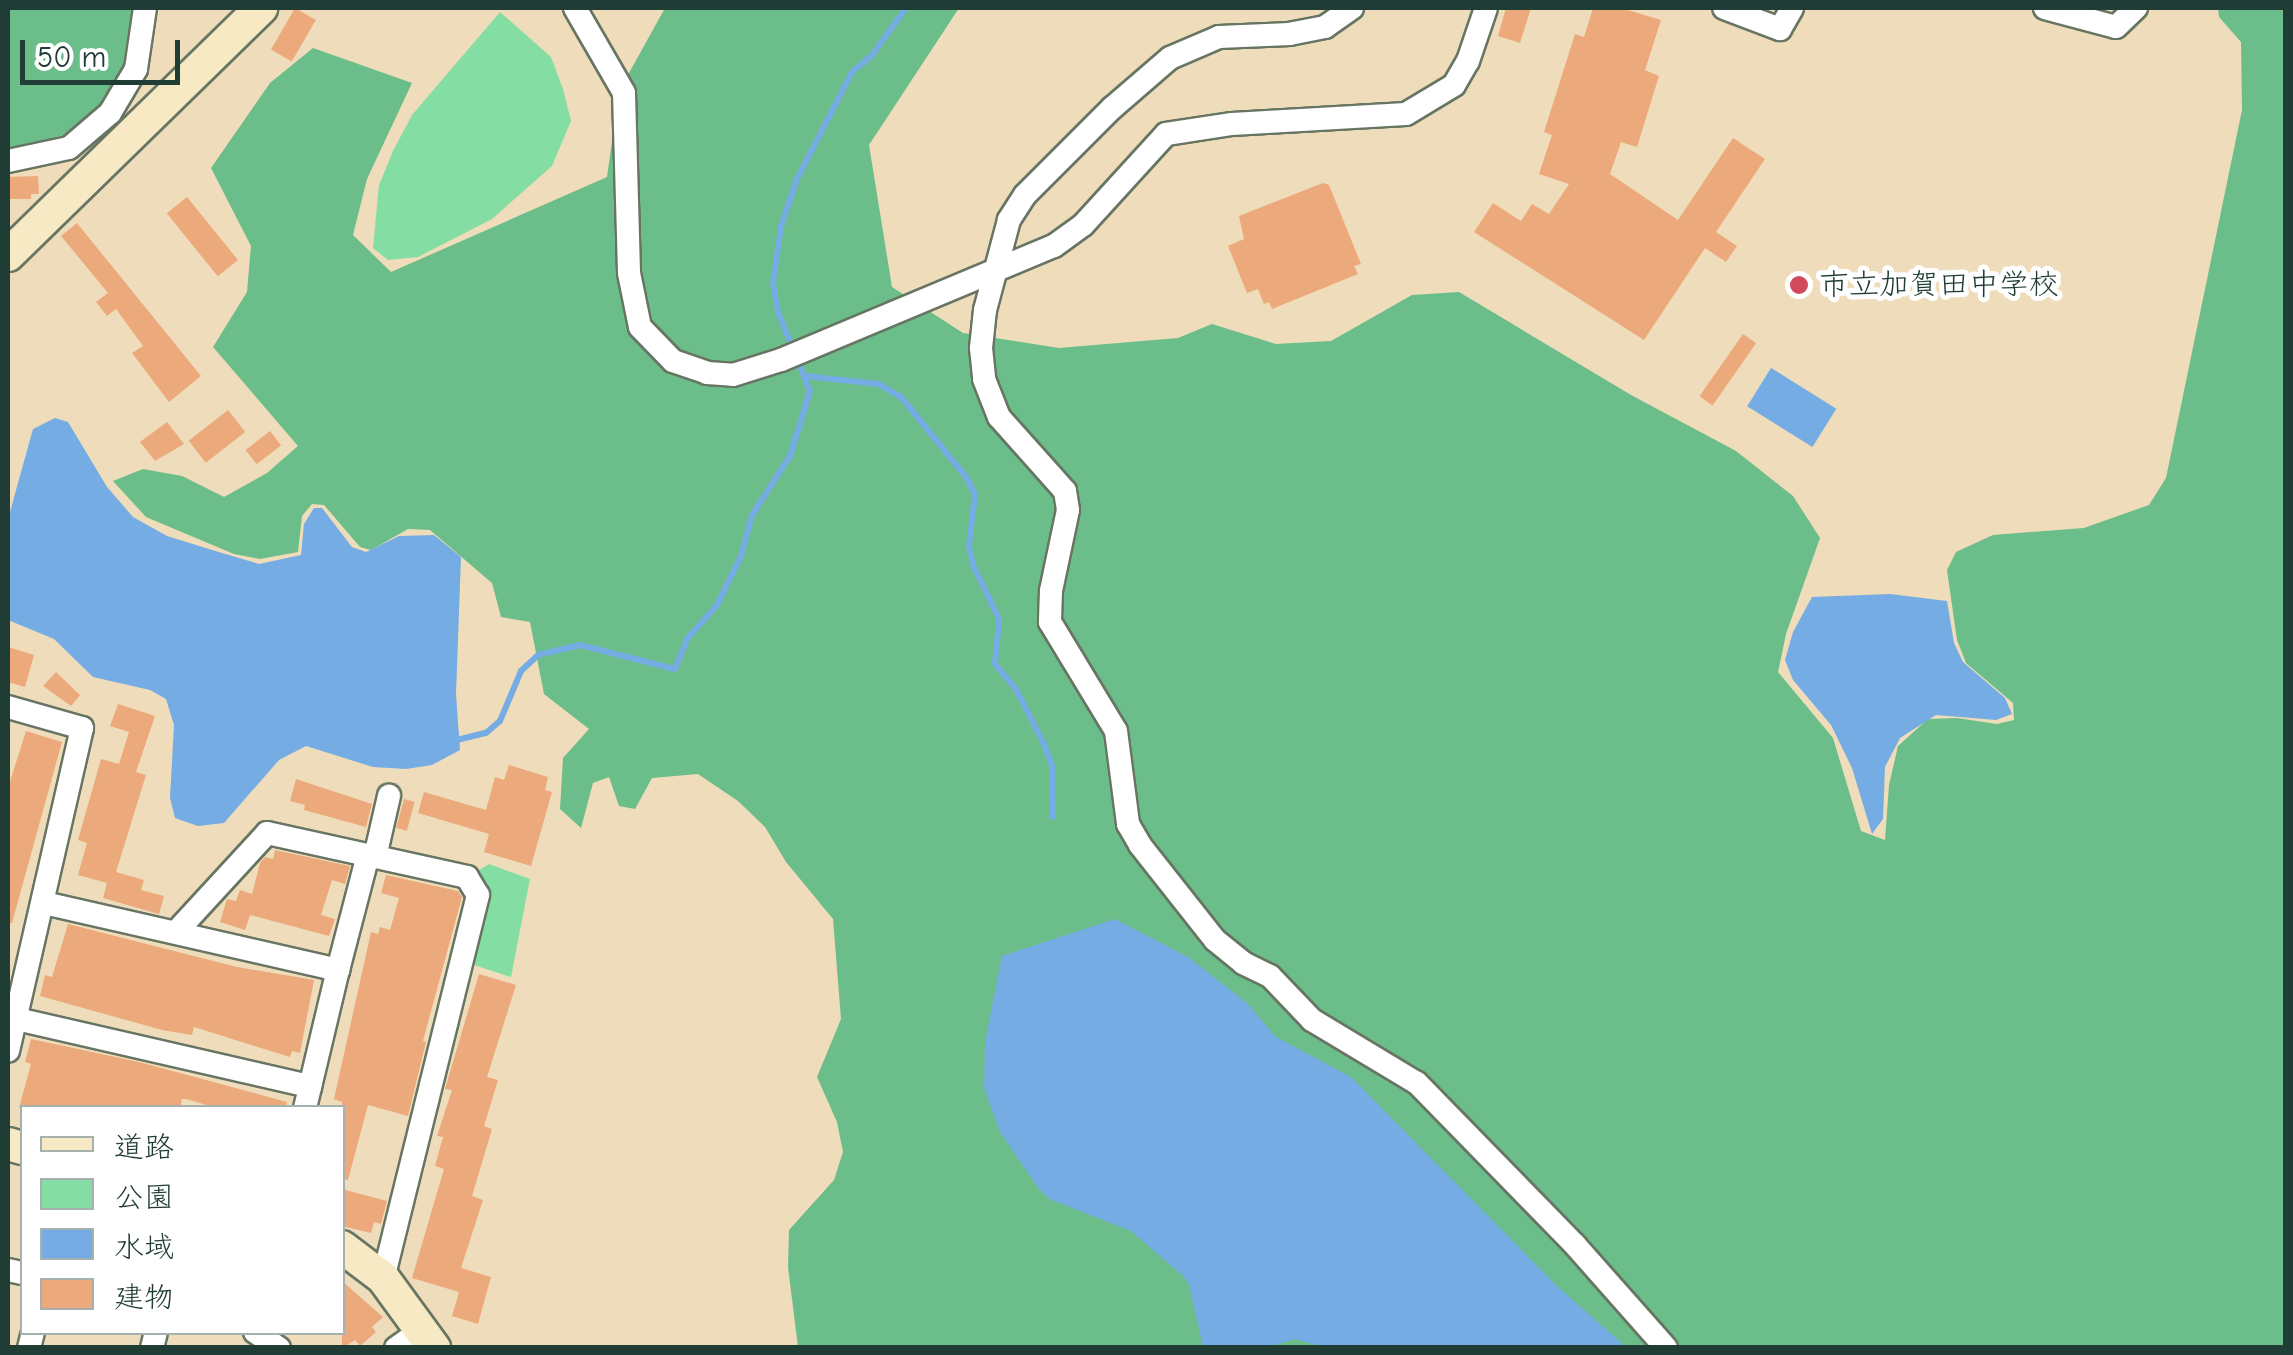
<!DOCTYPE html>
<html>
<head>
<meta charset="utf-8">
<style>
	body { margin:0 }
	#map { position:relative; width:2293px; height:1355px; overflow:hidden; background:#eedcba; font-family:"Comic Neue","Klee One",sans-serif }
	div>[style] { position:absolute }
	.green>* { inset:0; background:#84dea3 }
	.forest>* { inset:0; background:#6bbd89 }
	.water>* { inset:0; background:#75ace3; transform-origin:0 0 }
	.stream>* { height:6px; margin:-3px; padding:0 3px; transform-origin:3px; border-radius:3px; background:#75ace3 }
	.building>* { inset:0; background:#ecaa7c; transform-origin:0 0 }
	.roads { filter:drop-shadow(2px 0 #677563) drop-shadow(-2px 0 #677563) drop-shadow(0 2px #677563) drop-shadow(0 -2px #677563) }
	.street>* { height:22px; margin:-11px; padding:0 11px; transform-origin:11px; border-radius:11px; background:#fff }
	.secondary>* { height:32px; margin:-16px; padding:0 16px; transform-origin:16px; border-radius:16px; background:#f7e9c3 }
	.dots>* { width:28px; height:28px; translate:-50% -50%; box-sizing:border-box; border:5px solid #fff; border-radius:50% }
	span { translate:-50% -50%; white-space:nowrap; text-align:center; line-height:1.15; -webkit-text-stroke:10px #fff; paint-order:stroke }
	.poi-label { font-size:30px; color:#1f3d34 }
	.left { translate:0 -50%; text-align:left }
	.frame { position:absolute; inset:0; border:10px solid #1f3d34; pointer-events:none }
	.legend { position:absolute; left:20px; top:1105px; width:325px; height:230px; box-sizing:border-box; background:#fff; border:2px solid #a5b1ae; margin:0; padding:12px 18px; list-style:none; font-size:30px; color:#1f3d34 }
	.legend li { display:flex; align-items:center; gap:20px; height:50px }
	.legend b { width:50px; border:2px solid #a5b1ae }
	.scale { position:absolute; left:20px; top:40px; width:160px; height:45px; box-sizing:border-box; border:5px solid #1f3d34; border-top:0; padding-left:12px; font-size:30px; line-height:35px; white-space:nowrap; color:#1f3d34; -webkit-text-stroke:8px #fff; paint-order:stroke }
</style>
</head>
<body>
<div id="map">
	<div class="green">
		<i style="clip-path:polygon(500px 12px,551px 57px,563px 89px,571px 121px,552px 166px,492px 219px,418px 257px,388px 260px,373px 248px,379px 185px,393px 151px,412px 115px)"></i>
		<i style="clip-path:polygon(489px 864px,530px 879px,511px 977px,465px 962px,471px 875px)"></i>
	</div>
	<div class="forest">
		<i style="clip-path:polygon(8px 8px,133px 8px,134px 17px,127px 65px,103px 106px,64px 135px,18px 148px,8px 148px)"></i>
		<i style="clip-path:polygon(665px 8px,959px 8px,869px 145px,892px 287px,963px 333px,1059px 348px,1178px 338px,1212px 324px,1276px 344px,1331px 341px,1412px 295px,1459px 292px,1631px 395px,1736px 451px,1793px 496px,1820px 538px,1786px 634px,1778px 672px,1833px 738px,1861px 831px,1885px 840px,1889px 785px,1898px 746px,1928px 719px,1957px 718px,1997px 724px,2014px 720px,2013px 703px,1966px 663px,1957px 640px,1947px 570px,1956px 552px,1993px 535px,2084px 528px,2149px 505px,2166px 478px,2242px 110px,2241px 42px,2219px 17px,2218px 8px,2285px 8px,2285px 1347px,798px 1347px,788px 1267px,789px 1230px,834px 1180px,843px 1152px,837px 1122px,817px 1077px,841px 1019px,833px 919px,786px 862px,765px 827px,738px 801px,698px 774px,652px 778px,635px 809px,619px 806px,609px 777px,593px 783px,581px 828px,560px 809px,563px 758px,589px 729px,544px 694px,530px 622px,501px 617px,492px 583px,430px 530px,408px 529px,371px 550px,360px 547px,324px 505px,312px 504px,302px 516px,298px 552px,260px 559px,234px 554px,146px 517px,113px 481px,143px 469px,182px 476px,224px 497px,267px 473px,298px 446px,213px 347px,247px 292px,251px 246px,211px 168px,270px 83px,313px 48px,412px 83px,367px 179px,353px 235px,391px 272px,607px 177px,619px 91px)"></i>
	</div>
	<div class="water">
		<i style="left:1771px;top:368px;width:77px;height:45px;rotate:32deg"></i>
		<i style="clip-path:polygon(55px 418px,68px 422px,107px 487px,133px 517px,167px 536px,222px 553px,259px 564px,301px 555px,304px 524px,314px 508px,322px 508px,352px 547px,366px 552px,399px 536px,434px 535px,461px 557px,456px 694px,460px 750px,432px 765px,406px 769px,373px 767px,306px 746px,279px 760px,224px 823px,198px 826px,175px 818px,170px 798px,174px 725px,166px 699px,150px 690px,93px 677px,54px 639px,8px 620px,8px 519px,33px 429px)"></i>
		<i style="clip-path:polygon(1890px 594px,1947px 601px,1954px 643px,1963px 662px,2005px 698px,2012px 714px,1996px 720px,1936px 715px,1900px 738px,1885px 767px,1883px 819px,1872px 834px,1852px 768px,1831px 725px,1793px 680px,1785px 660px,1793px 632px,1812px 597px)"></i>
		<i style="clip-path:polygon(1115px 919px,1188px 957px,1247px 1003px,1276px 1037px,1351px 1077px,1557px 1286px,1626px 1347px,1326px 1348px,1295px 1339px,1269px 1347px,1203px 1347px,1189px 1285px,1183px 1276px,1131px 1231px,1049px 1199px,1039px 1189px,1000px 1132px,984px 1088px,985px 1042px,1002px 956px)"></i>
	</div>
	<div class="stream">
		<i style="left:805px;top:376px;width:74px;rotate:6.2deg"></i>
		<i style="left:879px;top:384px;width:26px;rotate:31deg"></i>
		<i style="left:901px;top:397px;width:103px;rotate:50.9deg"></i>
		<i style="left:966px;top:477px;width:19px;rotate:62deg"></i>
		<i style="left:975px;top:494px;width:52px;rotate:96.6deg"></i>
		<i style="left:969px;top:546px;width:19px;rotate:78deg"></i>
		<i style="left:973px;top:565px;width:60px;rotate:64.3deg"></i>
		<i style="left:999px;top:619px;width:45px;rotate:95.1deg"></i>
		<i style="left:995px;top:664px;width:33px;rotate:50deg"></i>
		<i style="left:1016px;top:689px;width:62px;rotate:63deg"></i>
		<i style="left:1044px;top:744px;width:23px;rotate:70deg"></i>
		<i style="left:1052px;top:766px;width:51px;rotate:88.9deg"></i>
		<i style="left:453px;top:741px;width:34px;rotate:-14deg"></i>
		<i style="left:486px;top:733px;width:18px;rotate:-41deg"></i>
		<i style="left:500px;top:721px;width:54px;rotate:-67.2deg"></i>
		<i style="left:521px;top:671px;width:23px;rotate:-43deg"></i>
		<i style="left:538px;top:655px;width:43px;rotate:-13.4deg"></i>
		<i style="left:580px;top:645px;width:98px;rotate:14.2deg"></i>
		<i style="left:675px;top:669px;width:32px;rotate:-68deg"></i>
		<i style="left:687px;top:639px;width:45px;rotate:-48.6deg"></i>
		<i style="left:717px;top:605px;width:55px;rotate:-63.9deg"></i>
		<i style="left:741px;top:556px;width:42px;rotate:-75deg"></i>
		<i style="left:752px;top:515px;width:70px;rotate:-57.2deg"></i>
		<i style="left:790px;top:456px;width:68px;rotate:-72.9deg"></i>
		<i style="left:810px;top:391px;width:85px;rotate:-112.1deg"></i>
		<i style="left:778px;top:312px;width:29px;rotate:-100deg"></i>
		<i style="left:773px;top:283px;width:58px;rotate:-82deg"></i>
		<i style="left:781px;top:226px;width:50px;rotate:-71.2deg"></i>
		<i style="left:797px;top:179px;width:120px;rotate:-62.8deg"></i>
		<i style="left:852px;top:72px;width:26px;rotate:-40deg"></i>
		<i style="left:872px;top:55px;width:58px;rotate:-54.1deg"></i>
	</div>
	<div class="building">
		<i style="left:295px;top:8px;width:24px;height:48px;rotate:30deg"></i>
		<i style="clip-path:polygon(1506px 8px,1531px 8px,1520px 43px,1498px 36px)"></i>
		<i style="clip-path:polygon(1593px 8px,1621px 8px,1661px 20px,1645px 70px,1659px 76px,1637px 147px,1621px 142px,1610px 174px,1678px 220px,1733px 138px,1765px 159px,1716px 232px,1737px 246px,1726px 262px,1705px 248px,1644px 340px,1474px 232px,1493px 203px,1521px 221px,1532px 204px,1549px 214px,1569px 184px,1539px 174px,1552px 135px,1544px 132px,1575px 34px,1584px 37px)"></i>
		<i style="clip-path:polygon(38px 176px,39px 194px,31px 194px,31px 199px,8px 199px,8px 177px)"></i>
		<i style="clip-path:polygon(1323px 183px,1329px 185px,1361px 264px,1354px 266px,1358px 274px,1272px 309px,1269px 302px,1264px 304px,1258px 289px,1247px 293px,1228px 246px,1244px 239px,1239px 216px)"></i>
		<i style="left:187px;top:197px;width:81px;height:26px;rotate:51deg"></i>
		<i style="clip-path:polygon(77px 223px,201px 376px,169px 402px,132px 353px,143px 346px,116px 309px,107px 316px,96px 302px,108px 293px,61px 236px)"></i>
		<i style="left:1743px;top:334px;width:16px;height:76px;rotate:35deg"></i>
		<i style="left:228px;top:410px;width:28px;height:50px;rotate:52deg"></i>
		<i style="clip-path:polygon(167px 422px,184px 444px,155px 461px,140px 442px)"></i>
		<i style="left:270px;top:431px;width:18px;height:31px;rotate:52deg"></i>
		<i style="clip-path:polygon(8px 647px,34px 655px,25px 687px,8px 682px)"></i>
		<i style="clip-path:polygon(56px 672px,80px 695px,71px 706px,43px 686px)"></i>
		<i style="clip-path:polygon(118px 704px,155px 716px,136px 772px,146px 775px,116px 872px,144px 880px,141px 890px,164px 896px,159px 914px,103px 898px,107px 883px,78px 875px,87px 843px,78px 840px,101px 759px,119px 764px,129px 732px,110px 726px)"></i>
		<i style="clip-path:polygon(26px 731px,62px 742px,12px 923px,8px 923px,8px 788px)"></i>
		<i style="clip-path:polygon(509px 765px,548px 777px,545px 790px,552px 792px,531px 866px,484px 852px,489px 834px,418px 813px,424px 792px,486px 810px,495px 777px,504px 780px)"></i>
		<i style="clip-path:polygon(296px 779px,372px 804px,366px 827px,304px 810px,305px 805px,290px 801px)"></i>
		<i style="left:404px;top:799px;width:11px;height:30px;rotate:15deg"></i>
		<i style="clip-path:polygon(275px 850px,350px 866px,345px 884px,332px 880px,321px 915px,335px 919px,329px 936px,250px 915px,245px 930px,220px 922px,227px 899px,236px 901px,240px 890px,252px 894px,260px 863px,265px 857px,273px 859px)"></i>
		<i style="clip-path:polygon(386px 875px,458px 891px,462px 897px,423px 1041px,426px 1042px,408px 1116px,368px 1105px,348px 1180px,342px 1179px,342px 1102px,334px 1099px,371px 932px,378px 934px,380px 927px,390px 930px,399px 898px,381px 893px)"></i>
		<i style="clip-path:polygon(68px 924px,237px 967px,314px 980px,300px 1053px,292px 1051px,290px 1057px,194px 1027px,192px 1035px,162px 1030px,40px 996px,45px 975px,52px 977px)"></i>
		<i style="clip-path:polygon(479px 974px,516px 985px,487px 1077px,498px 1080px,484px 1126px,492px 1129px,472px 1196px,483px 1200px,461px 1268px,491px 1277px,478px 1324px,452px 1316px,459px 1292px,412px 1278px,444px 1169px,435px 1166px,443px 1137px,437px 1136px,452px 1090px,445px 1089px)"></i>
		<i style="clip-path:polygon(31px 1039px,139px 1062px,287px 1102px,286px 1108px,217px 1108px,186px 1099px,182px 1099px,180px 1108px,19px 1108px,31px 1064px,25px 1062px)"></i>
		<i style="clip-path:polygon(342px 1189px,387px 1201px,381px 1224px,374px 1222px,371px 1233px,342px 1226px)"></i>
		<i style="clip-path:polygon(342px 1281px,383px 1317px,372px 1327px,376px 1332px,360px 1346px,355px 1340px,342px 1348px)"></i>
	</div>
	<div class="roads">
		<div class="street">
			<i style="left:575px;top:8px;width:98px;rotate:60deg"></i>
			<i style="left:624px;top:93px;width:180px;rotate:88.4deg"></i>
			<i style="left:629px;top:273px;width:55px;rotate:78.5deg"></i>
			<i style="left:640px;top:327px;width:47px;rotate:45.9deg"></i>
			<i style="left:673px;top:361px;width:36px;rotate:19deg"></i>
			<i style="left:707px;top:373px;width:26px;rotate:4deg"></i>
			<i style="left:733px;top:375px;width:50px;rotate:-17.4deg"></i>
			<i style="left:781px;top:360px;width:296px;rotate:-22.7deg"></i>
			<i style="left:1054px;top:246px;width:36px;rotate:-36deg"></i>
			<i style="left:1083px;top:225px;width:123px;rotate:-47.6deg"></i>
			<i style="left:1166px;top:134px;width:67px;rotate:-8.6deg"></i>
			<i style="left:1232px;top:124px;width:174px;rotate:-3.3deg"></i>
			<i style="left:1406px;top:114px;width:56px;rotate:-31.1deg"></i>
			<i style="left:1454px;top:85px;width:28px;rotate:-60deg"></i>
			<i style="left:1468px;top:61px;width:56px;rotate:-71.2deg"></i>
			<i style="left:1352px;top:8px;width:33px;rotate:145deg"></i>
			<i style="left:1325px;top:27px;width:36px;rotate:169deg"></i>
			<i style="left:1290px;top:34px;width:71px;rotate:177.6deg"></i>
			<i style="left:1219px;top:37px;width:53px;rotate:156.8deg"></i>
			<i style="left:1170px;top:58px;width:77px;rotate:139.2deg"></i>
			<i style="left:1112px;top:108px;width:123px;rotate:135deg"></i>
			<i style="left:1025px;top:195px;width:30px;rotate:123deg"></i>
			<i style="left:1009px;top:220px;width:93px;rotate:104.9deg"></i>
			<i style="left:985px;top:310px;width:38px;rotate:96deg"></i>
			<i style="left:981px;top:348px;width:31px;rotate:84deg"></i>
			<i style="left:984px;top:379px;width:41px;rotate:68.5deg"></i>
			<i style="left:999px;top:417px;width:99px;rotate:48.3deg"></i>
			<i style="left:1065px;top:491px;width:19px;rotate:81deg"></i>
			<i style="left:1068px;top:510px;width:83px;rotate:101.9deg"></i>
			<i style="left:1051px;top:591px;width:31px;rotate:92deg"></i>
			<i style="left:1050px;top:622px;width:127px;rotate:58.8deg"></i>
			<i style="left:1116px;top:731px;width:94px;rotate:82.6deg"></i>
			<i style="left:1128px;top:824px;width:24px;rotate:60deg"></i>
			<i style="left:1140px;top:845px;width:121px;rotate:51.7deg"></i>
			<i style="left:1215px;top:940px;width:36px;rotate:39deg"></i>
			<i style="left:1243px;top:963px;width:30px;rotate:26deg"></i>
			<i style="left:1270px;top:976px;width:61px;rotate:46.3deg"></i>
			<i style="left:1312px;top:1020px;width:122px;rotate:31deg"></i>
			<i style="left:1417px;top:1083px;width:226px;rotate:45.7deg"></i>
			<i style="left:1575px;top:1245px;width:137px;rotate:48.5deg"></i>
			<i style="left:1724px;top:8px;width:60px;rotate:20.6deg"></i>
			<i style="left:1780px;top:29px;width:24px;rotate:-60deg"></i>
			<i style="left:2045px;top:8px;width:73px;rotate:15deg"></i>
			<i style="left:2116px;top:27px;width:28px;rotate:-44deg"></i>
			<i style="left:8px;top:161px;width:62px;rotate:-12deg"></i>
			<i style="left:69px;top:148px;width:54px;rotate:-40.5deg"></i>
			<i style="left:110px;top:113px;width:51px;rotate:-59.4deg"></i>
			<i style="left:136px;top:69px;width:62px;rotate:-81.6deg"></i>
			<i style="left:8px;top:707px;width:77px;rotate:15.8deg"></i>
			<i style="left:82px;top:728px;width:331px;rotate:102.9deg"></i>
			<i style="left:375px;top:857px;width:63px;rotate:-77.1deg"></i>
			<i style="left:44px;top:903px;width:302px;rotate:12.8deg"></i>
			<i style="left:338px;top:970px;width:119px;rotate:-75.4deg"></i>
			<i style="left:177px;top:931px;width:133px;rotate:-47.4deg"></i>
			<i style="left:267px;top:833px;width:205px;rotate:12.4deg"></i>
			<i style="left:467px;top:877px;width:21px;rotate:59deg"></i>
			<i style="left:478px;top:895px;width:395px;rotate:103.9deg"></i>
			<i style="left:8px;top:1017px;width:310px;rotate:12.9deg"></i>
			<i style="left:305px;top:1108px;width:142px;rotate:-76.6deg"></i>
			<i style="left:8px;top:1270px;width:14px;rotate:12deg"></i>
			<i style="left:255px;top:1332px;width:29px;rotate:34deg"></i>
			<i style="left:29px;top:1348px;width:16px;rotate:-76deg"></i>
			<i style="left:152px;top:1348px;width:16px;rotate:-76deg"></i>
			<i style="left:396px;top:1348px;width:33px;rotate:-35deg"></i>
		</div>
		<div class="secondary">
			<i style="left:8px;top:255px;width:354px;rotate:-44.3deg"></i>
			<i style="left:8px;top:1144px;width:15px;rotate:16deg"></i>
			<i style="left:342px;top:1247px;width:51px;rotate:37.1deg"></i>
			<i style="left:383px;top:1278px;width:87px;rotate:53.9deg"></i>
		</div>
	</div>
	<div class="dots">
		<i style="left:1799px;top:285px;background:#d1495b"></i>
	</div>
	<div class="poi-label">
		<span class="left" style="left:1819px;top:285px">市立加賀田中学校</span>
	</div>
	<div class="frame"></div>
	<ul class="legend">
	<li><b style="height:12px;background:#f7e9c3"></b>道路</li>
	<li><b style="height:28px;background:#84dea3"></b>公園</li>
	<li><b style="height:28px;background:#75ace3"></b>水域</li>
	<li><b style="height:28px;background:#ecaa7c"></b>建物</li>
	</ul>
	<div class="scale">50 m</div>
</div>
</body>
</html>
